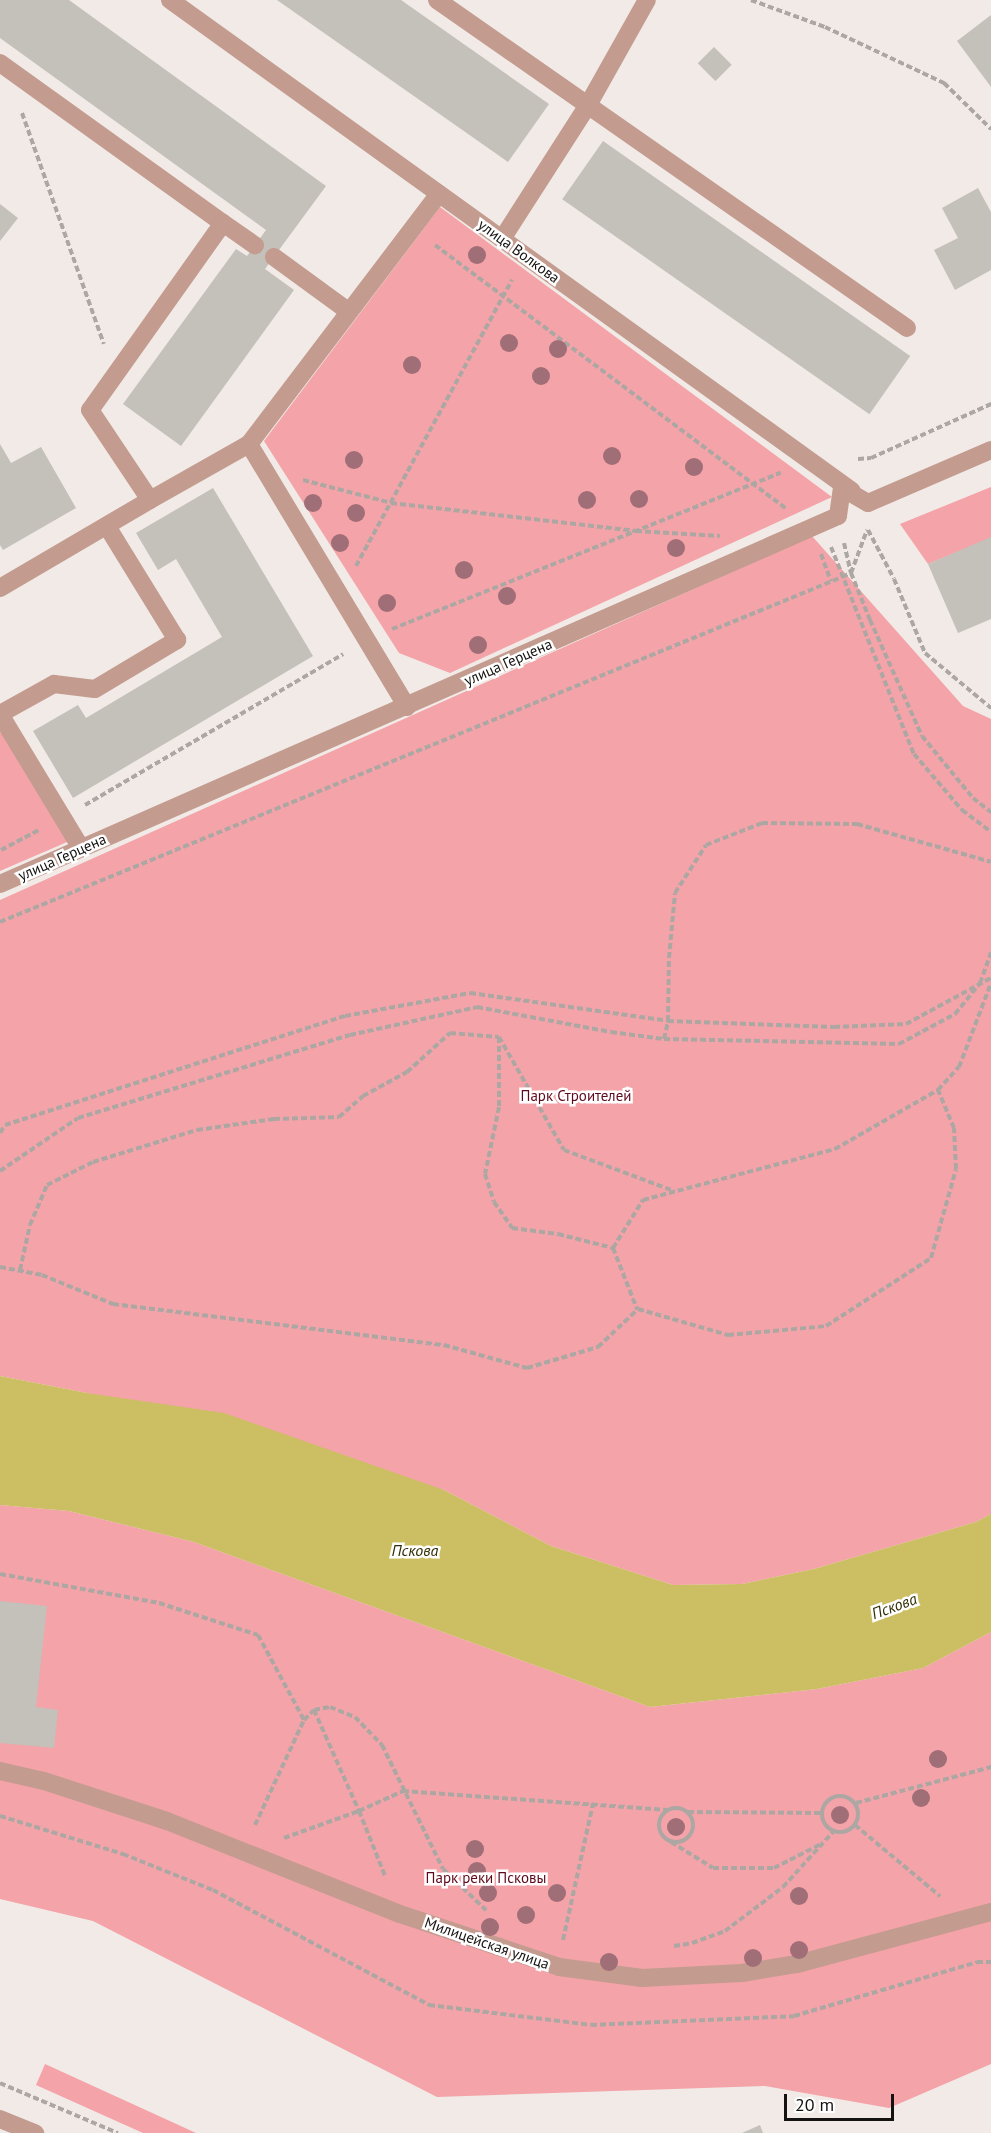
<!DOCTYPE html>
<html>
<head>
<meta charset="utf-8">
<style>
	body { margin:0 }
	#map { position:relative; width:991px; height:2133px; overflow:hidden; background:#f1eae6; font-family:"PT Sans",sans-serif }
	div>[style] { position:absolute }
	.green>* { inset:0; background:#f4a3a8 }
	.water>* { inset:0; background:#ccbe62 }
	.building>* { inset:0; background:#c4c0ba; transform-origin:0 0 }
	.path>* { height:4px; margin-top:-2px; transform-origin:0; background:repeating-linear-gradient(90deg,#ada7a4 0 6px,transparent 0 9px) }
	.path>.ring { margin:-2px; padding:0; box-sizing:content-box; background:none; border:4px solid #ada7a4; border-radius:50% }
	.lane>* { height:18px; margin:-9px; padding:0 9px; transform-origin:9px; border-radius:9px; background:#c39b8f }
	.street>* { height:18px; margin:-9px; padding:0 9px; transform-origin:9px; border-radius:9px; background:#c39b8f }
	.trees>* { width:18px; height:18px; margin:-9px; border-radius:50%; background:#a06e77 }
	span { translate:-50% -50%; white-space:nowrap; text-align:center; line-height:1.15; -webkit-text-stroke:5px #fff; paint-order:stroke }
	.street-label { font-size:15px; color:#151311 }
	.park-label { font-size:15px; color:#5e091c }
	.water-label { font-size:16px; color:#342e05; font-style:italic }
	.scale { position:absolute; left:784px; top:2094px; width:110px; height:27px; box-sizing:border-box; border:3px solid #151311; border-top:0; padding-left:8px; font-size:18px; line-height:21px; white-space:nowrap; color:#151311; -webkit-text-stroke:4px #fff; paint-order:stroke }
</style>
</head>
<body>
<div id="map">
	<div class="green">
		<i style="clip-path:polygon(440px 207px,832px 497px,450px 673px,399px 653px,264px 441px)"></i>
		<i style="clip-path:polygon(991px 487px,991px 538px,928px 564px,900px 524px)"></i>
		<i style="clip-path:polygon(812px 536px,963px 706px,991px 719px,991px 1514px,976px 1522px,814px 1569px,742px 1584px,673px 1585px,551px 1546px,444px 1490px,87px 1393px,0 1376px,0 900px)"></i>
		<i style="clip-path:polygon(14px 725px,81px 836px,0 871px,0 733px)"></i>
		<i style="clip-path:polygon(0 1505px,69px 1511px,194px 1542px,650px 1707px,817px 1689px,923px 1668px,991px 1632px,991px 2064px,889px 2108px,765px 2086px,437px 2097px,93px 1921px,0 1899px)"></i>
		<i style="clip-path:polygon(45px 2064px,196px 2133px,143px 2133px,36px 2085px)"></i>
	</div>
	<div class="water">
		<i style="clip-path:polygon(0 1376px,87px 1393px,224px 1413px,444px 1490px,551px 1546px,673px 1585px,742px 1584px,814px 1569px,976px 1522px,991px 1514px,991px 1632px,923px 1668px,817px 1689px,650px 1707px,194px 1542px,69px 1511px,0 1505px)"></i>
	</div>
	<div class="building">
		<i style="clip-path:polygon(0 0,69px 0,326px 186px,265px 269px,294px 290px,181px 446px,123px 404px,236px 249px,247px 256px,266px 230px,0 38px)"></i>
		<i style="clip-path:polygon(277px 0,401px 0,549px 104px,508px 162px)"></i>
		<i style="clip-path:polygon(991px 15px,991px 87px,957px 41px)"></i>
		<i style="left:714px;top:47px;width:25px;height:23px;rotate:45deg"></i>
		<i style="left:603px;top:141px;width:375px;height:71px;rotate:35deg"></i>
		<i style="clip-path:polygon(978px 188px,991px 212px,991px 270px,955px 290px,934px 250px,958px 238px,942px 208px)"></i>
		<i style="clip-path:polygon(0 204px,18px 218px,0 241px)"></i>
		<i style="clip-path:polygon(0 444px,11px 463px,41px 447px,76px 508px,3px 550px,0 545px)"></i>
		<i style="clip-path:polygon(213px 488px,313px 656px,73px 798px,33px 731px,78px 705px,86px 718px,222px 637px,176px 559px,158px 570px,136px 533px)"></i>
		<i style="clip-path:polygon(991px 537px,991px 619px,958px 633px,928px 564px)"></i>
		<i style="clip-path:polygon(0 1601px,47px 1606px,36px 1707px,58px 1710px,54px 1748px,0 1743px)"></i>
		<i style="clip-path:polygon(760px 2125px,763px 2133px,742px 2133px)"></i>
	</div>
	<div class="path">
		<i style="left:751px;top:0;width:79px;rotate:20deg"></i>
		<i style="left:825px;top:27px;width:132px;rotate:25.2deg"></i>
		<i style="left:944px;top:83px;width:66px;rotate:44.4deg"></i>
		<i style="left:22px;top:113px;width:245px;rotate:70.5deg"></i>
		<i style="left:435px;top:245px;width:440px;rotate:36.9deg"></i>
		<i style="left:858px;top:459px;width:13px;rotate:-4deg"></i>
		<i style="left:871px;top:458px;width:132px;rotate:-24.2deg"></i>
		<i style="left:303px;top:480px;width:91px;rotate:14.6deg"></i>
		<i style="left:391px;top:503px;width:247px;rotate:6.5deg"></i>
		<i style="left:636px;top:531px;width:84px;rotate:3.4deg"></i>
		<i style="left:868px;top:530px;width:55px;rotate:62deg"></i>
		<i style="left:894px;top:579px;width:80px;rotate:67.3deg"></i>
		<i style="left:925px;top:653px;width:86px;rotate:39.8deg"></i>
		<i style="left:844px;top:543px;width:31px;rotate:77deg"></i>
		<i style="left:851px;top:573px;width:51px;rotate:68deg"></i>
		<i style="left:870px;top:620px;width:127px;rotate:65.9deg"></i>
		<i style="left:922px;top:736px;width:80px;rotate:50.6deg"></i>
		<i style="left:973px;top:798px;width:23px;rotate:38deg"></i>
		<i style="left:831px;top:547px;width:223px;rotate:68.2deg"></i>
		<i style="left:914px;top:754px;width:74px;rotate:49.4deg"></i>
		<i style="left:962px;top:810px;width:36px;rotate:37deg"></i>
		<i style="left:821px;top:554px;width:29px;rotate:70deg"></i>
		<i style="left:356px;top:566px;width:326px;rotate:-61.4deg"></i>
		<i style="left:392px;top:629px;width:419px;rotate:-21.9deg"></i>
		<i style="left:85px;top:805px;width:299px;rotate:-30.3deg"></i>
		<i style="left:1px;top:850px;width:43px;rotate:-27.8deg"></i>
		<i style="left:0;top:922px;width:910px;rotate:-22.28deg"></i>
		<i style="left:842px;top:577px;width:10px;rotate:-24deg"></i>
		<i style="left:851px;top:573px;width:46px;rotate:-69.6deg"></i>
		<i style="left:499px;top:1037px;width:130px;rotate:60.1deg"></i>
		<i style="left:564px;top:1150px;width:117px;rotate:20.4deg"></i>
		<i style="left:664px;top:1039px;width:18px;rotate:-77deg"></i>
		<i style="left:668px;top:1021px;width:63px;rotate:-89.1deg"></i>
		<i style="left:669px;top:958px;width:65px;rotate:-84.7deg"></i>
		<i style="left:675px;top:893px;width:57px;rotate:-57.1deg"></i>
		<i style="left:706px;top:845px;width:60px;rotate:-21.4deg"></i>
		<i style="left:762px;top:823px;width:95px;rotate:0.6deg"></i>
		<i style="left:857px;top:824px;width:139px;rotate:15.8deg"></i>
		<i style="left:0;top:1133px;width:9px;rotate:-58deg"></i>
		<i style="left:5px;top:1125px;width:357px;rotate:-17.8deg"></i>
		<i style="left:345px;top:1016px;width:127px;rotate:-10.4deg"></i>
		<i style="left:470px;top:993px;width:200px;rotate:8deg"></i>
		<i style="left:668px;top:1021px;width:166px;rotate:2.1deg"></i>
		<i style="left:834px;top:1027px;width:72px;rotate:-2.4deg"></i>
		<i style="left:906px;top:1024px;width:97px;rotate:-28.4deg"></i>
		<i style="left:0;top:1171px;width:94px;rotate:-34.2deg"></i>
		<i style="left:78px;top:1118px;width:284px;rotate:-17deg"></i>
		<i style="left:350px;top:1035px;width:130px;rotate:-12.4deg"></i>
		<i style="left:477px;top:1007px;width:136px;rotate:10.6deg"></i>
		<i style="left:611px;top:1032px;width:53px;rotate:7.5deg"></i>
		<i style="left:664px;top:1039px;width:235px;rotate:1.2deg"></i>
		<i style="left:899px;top:1044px;width:64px;rotate:-28.2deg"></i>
		<i style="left:955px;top:1014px;width:40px;rotate:-51deg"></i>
		<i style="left:980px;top:983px;width:33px;rotate:-70deg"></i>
		<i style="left:613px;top:1248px;width:66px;rotate:68.5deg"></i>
		<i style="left:0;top:1267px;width:43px;rotate:10.8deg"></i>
		<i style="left:42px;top:1275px;width:77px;rotate:22.2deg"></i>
		<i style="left:113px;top:1304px;width:334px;rotate:7.1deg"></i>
		<i style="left:444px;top:1345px;width:86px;rotate:15.5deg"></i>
		<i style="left:527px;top:1368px;width:74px;rotate:-16.5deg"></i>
		<i style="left:598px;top:1347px;width:55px;rotate:-43.5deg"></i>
		<i style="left:638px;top:1309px;width:94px;rotate:16.1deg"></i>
		<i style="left:728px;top:1335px;width:98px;rotate:-5.2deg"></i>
		<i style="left:826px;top:1326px;width:125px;rotate:-32.9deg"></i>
		<i style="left:931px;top:1258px;width:92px;rotate:-74.3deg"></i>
		<i style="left:956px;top:1169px;width:41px;rotate:-92.8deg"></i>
		<i style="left:954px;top:1128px;width:41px;rotate:-112.8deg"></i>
		<i style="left:938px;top:1090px;width:31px;rotate:-48deg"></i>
		<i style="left:959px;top:1067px;width:90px;rotate:-69.1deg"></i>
		<i style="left:20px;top:1270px;width:46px;rotate:-77.5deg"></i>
		<i style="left:30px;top:1225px;width:43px;rotate:-67deg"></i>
		<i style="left:47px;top:1185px;width:51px;rotate:-26.6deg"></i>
		<i style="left:93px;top:1162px;width:109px;rotate:-17.1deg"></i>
		<i style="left:197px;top:1130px;width:78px;rotate:-8.1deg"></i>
		<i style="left:274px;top:1119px;width:65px;rotate:-1.8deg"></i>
		<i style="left:339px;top:1117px;width:32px;rotate:-41deg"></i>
		<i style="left:363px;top:1096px;width:50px;rotate:-28.6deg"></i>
		<i style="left:407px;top:1072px;width:58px;rotate:-42.2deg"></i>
		<i style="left:450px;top:1033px;width:49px;rotate:4.7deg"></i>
		<i style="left:499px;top:1037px;width:70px;rotate:90deg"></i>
		<i style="left:499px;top:1107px;width:68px;rotate:101.8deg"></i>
		<i style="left:485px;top:1174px;width:29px;rotate:72deg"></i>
		<i style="left:494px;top:1202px;width:32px;rotate:55deg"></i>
		<i style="left:512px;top:1228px;width:46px;rotate:7.4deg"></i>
		<i style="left:558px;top:1234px;width:57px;rotate:14.3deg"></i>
		<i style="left:613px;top:1248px;width:57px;rotate:-58deg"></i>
		<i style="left:643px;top:1200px;width:199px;rotate:-14.9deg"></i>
		<i style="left:835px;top:1149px;width:119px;rotate:-29.8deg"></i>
		<i style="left:0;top:1574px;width:162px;rotate:10.3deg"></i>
		<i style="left:159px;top:1603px;width:104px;rotate:17.9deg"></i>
		<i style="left:258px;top:1635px;width:97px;rotate:61.6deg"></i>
		<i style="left:314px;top:1710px;width:111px;rotate:66deg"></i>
		<i style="left:359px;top:1811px;width:72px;rotate:68.1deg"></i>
		<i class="ring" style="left:822px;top:1796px;width:32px;height:32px"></i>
		<i style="left:856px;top:1803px;width:140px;rotate:-14.9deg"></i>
		<i class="ring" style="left:659px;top:1808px;width:30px;height:30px"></i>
		<i style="left:688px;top:1812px;width:134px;rotate:0.4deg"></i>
		<i style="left:0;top:1816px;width:129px;rotate:17.2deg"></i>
		<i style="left:123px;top:1854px;width:97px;rotate:21.8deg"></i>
		<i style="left:213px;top:1890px;width:245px;rotate:28deg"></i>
		<i style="left:429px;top:2005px;width:163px;rotate:7deg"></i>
		<i style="left:591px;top:2025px;width:203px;rotate:-2.5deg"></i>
		<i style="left:794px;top:2016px;width:191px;rotate:-16.4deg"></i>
		<i style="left:977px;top:1962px;width:14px"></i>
		<i style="left:255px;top:1825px;width:116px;rotate:-65deg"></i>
		<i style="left:304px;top:1720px;width:14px;rotate:-45deg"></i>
		<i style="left:314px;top:1710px;width:16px;rotate:-11deg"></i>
		<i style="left:330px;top:1707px;width:27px;rotate:22deg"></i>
		<i style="left:355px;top:1717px;width:39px;rotate:46deg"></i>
		<i style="left:382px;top:1745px;width:138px;rotate:63.8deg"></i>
		<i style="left:443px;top:1869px;width:62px;rotate:43.7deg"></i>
		<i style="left:855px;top:1825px;width:111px;rotate:39.9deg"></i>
		<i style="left:284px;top:1838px;width:80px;rotate:-19.8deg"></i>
		<i style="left:359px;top:1811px;width:48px;rotate:-24.4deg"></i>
		<i style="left:403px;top:1791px;width:265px;rotate:4.1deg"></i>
		<i style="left:671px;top:1842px;width:49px;rotate:31.8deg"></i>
		<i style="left:713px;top:1868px;width:61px"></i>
		<i style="left:774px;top:1868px;width:55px;rotate:-27deg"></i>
		<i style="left:563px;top:1940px;width:140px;rotate:-77.6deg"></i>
		<i style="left:674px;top:1946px;width:18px;rotate:-9deg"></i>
		<i style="left:692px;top:1943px;width:35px;rotate:-20deg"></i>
		<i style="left:725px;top:1931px;width:73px;rotate:-37.2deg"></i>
		<i style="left:783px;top:1887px;width:74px;rotate:-47.7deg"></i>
		<i style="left:0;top:2083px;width:128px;rotate:23deg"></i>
	</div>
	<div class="lane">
		<i style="left:437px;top:0;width:573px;rotate:34.91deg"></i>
		<i style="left:0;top:63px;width:274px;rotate:35.7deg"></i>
		<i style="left:223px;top:223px;width:229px;rotate:125.4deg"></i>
		<i style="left:90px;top:410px;width:108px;rotate:56.3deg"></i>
		<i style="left:150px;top:500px;width:114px;rotate:-29.5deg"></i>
		<i style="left:223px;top:223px;width:39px;rotate:35deg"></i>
		<i style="left:502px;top:239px;width:159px;rotate:-57.3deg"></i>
		<i style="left:588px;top:105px;width:120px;rotate:-60.7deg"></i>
		<i style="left:274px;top:257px;width:92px;rotate:36.1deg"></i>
		<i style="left:0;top:588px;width:174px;rotate:-30.4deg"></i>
		<i style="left:81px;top:848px;width:157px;rotate:-121.2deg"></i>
		<i style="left:0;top:714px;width:62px;rotate:-29.1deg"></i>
		<i style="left:54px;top:684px;width:41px;rotate:7deg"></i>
		<i style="left:95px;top:689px;width:96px;rotate:-30.9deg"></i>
		<i style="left:177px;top:640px;width:134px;rotate:-121.6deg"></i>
	</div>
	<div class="street">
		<i style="left:170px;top:0;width:840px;rotate:35.75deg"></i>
		<i style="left:868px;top:503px;width:134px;rotate:-23.3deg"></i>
		<i style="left:407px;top:707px;width:307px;rotate:-121deg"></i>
		<i style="left:249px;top:444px;width:314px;rotate:-52.8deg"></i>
		<i style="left:0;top:884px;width:915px;rotate:-23.71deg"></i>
		<i style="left:838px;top:516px;width:28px;rotate:-82deg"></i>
		<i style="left:842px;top:488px;width:30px;rotate:30deg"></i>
		<i style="left:0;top:1771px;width:45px;rotate:12.8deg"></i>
		<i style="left:44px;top:1781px;width:129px;rotate:18deg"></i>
		<i style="left:167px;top:1821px;width:251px;rotate:21.8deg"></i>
		<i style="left:400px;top:1914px;width:168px;rotate:18.4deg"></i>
		<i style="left:559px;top:1967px;width:84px;rotate:7.5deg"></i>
		<i style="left:642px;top:1978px;width:100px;rotate:-2.9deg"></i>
		<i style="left:742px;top:1973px;width:56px;rotate:-9.3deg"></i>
		<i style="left:797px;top:1964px;width:201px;rotate:-15deg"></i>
		<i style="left:0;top:2119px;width:38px;rotate:22deg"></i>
	</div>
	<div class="trees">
		<i style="left:477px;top:255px"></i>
		<i style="left:509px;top:343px"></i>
		<i style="left:558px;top:349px"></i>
		<i style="left:412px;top:365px"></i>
		<i style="left:541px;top:376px"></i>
		<i style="left:612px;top:456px"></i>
		<i style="left:354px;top:460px"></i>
		<i style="left:694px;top:467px"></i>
		<i style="left:639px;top:499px"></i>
		<i style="left:587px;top:500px"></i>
		<i style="left:313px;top:503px"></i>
		<i style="left:356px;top:513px"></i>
		<i style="left:340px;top:543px"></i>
		<i style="left:676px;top:548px"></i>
		<i style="left:464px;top:570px"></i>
		<i style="left:507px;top:596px"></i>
		<i style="left:387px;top:603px"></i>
		<i style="left:478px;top:645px"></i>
		<i style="left:938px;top:1759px"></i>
		<i style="left:921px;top:1798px"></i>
		<i style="left:840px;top:1815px"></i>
		<i style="left:676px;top:1827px"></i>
		<i style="left:475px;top:1849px"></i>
		<i style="left:477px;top:1871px"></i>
		<i style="left:488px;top:1893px"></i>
		<i style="left:557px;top:1893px"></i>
		<i style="left:799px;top:1896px"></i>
		<i style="left:526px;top:1915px"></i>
		<i style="left:490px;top:1927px"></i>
		<i style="left:799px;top:1950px"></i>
		<i style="left:753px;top:1958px"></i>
		<i style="left:609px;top:1962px"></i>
	</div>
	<div class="street-label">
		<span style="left:519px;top:251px;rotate:36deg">улица Волкова</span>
		<span style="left:508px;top:662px;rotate:-24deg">улица Герцена</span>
		<span style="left:62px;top:857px;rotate:-24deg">улица Герцена</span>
		<span style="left:487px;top:1943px;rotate:19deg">Милицейская улица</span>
	</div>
	<div class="park-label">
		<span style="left:576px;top:1096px">Парк Строителей</span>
		<span style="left:486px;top:1878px">Парк реки Псковы</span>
	</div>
	<div class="water-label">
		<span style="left:415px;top:1550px">Пскова</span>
		<span style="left:894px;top:1606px;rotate:-20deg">Пскова</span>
	</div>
	<div class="scale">20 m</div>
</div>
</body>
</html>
